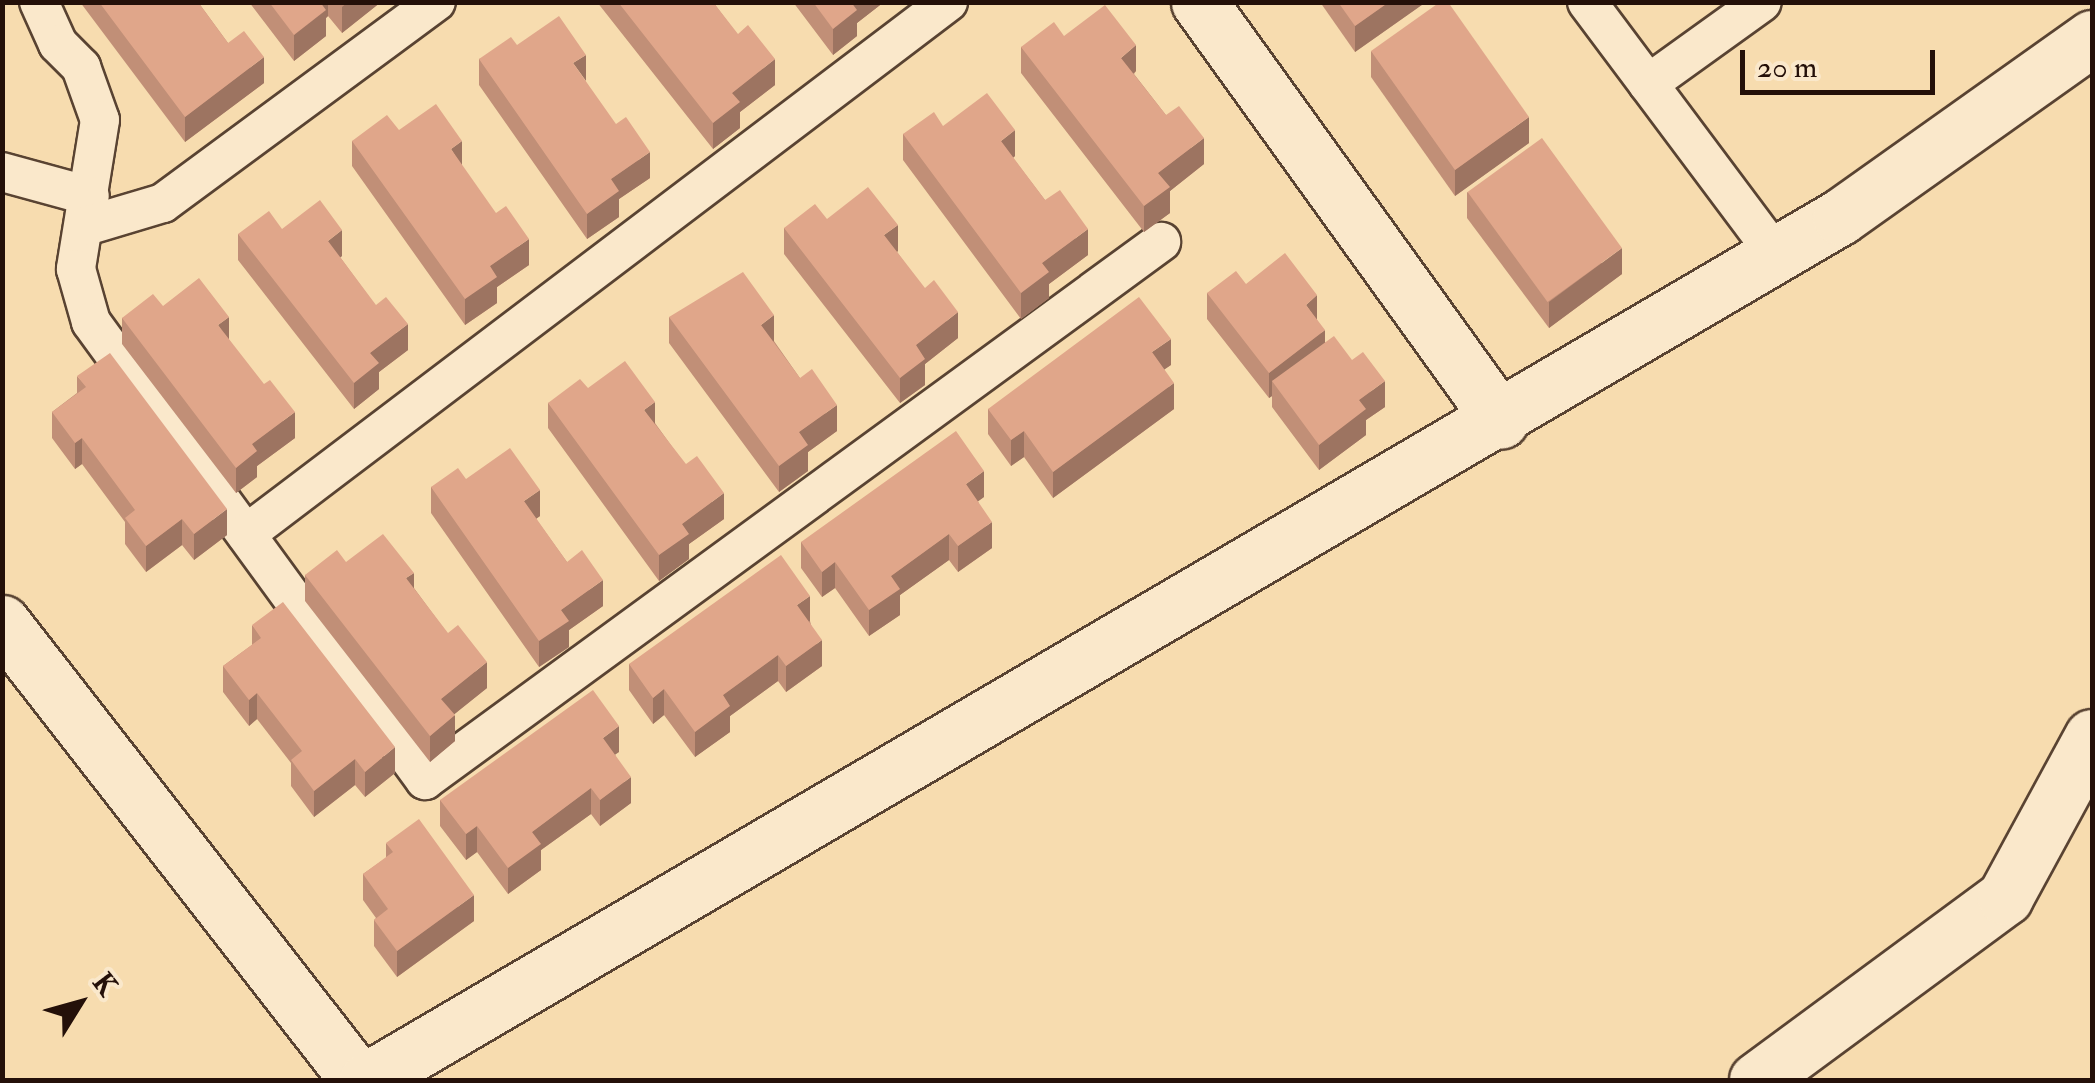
<!DOCTYPE html>
<html>
<head>
<meta charset="utf-8">
<style>
	body { margin:0 }
	#map { position:relative; width:2095px; height:1083px; overflow:hidden; background:#f7dcaf; font-family:"IM FELL Double Pica",serif }
	div>[style] { position:absolute }
	.roads { filter:drop-shadow(2px 0 #594332) drop-shadow(-2px 0 #594332) drop-shadow(0 2px #594332) drop-shadow(0 -2px #594332) }
	.service>* { height:38px; margin:-19px; padding:0 19px; transform-origin:19px; border-radius:19px; background:#fae8cb }
	.minor>* { height:55px; margin:-27.5px; padding:0 27.5px; transform-origin:27.5px; border-radius:27.5px; background:#fae8cb }
	.wall>* { inset:0; background:#c18f77 }
	.shaded-wall>* { inset:0; background:#9d7461 }
	.building>* { inset:0; background:#e0a68a; transform-origin:0 0 }
	span { translate:-50% -50%; white-space:nowrap; text-align:center; line-height:1.15; -webkit-text-stroke:8px #fae8cb; paint-order:stroke }
	.frame { position:absolute; inset:0; border:5px solid #241009; pointer-events:none }
	.north { position:absolute; left:30px; top:953px; width:100px; height:100px; -webkit-text-stroke:8px #fae8cb; paint-order:stroke; rotate:53deg; font-size:28px; font-weight:700; line-height:40px; text-align:center; color:#241009 }
	.north::after { content:''; display:block; margin:auto; width:35px; height:45px; background:#241009; clip-path:polygon(50% 0,100% 100%,50% 72%,0 100%) }
	.scale { position:absolute; left:1740px; top:50px; width:195px; height:45px; box-sizing:border-box; border:5px solid #241009; border-top:0; padding-left:12px; font-size:30px; line-height:35px; white-space:nowrap; color:#241009; -webkit-text-stroke:8px #fae8cb; paint-order:stroke }
</style>
</head>
<body>
<div id="map">
	<div class="roads">
		<div class="service">
			<i style="left:39px;top:2px;width:46px;rotate:65.7deg"></i>
			<i style="left:58px;top:44px;width:33px;rotate:45deg"></i>
			<i style="left:81px;top:67px;width:56px;rotate:70.3deg"></i>
			<i style="left:100px;top:120px;width:151px;rotate:99.2deg"></i>
			<i style="left:76px;top:269px;width:55px;rotate:74.2deg"></i>
			<i style="left:91px;top:322px;width:567px;rotate:53.9deg"></i>
			<i style="left:425px;top:780px;width:912px;rotate:-36.17deg"></i>
			<i style="left:1587px;top:2px;width:316px;rotate:53.2deg"></i>
			<i style="left:1648px;top:84px;width:140px;rotate:-35.7deg"></i>
			<i style="left:2px;top:172px;width:91px;rotate:15.3deg"></i>
			<i style="left:86px;top:226px;width:80px;rotate:-16.6deg"></i>
			<i style="left:163px;top:203px;width:339px;rotate:-36.4deg"></i>
			<i style="left:246px;top:534px;width:881px;rotate:-37.16deg"></i>
		</div>
		<div class="minor">
			<i style="left:1199px;top:2px;width:516px;rotate:54.22deg"></i>
			<i style="left:2px;top:623px;width:579px;rotate:52.08deg"></i>
			<i style="left:367px;top:1080px;width:1707px;rotate:-30.37deg"></i>
			<i style="left:1840px;top:217px;width:309px;rotate:-35.4deg"></i>
			<i style="left:1757px;top:1080px;width:308px;rotate:-36.4deg"></i>
			<i style="left:2005px;top:897px;width:182px;rotate:-61.5deg"></i>
		</div>
	</div>
	<div class="wall">
		<i style="clip-path:polygon(80px 2px,198px 2px,228px 43px,264px 83px,185px 142px)"></i>
		<i style="clip-path:polygon(249px 2px,381px 2px,342px 33px,328px 16px,326px 18px,326px 36px,294px 61px)"></i>
		<i style="clip-path:polygon(597px 2px,713px 2px,775px 85px,740px 112px,740px 128px,713px 149px)"></i>
		<i style="clip-path:polygon(793px 2px,884px 2px,857px 23px,857px 36px,833px 55px)"></i>
		<i style="clip-path:polygon(1320px 2px,1426px 2px,1355px 52px)"></i>
		<i style="clip-path:polygon(1064px 36px,1136px 71px,1134px 74px,1204px 164px,1170px 191px,1170px 213px,1144px 232px,1021px 73px,1021px 47px)"></i>
		<i style="clip-path:polygon(517px 45px,585px 81px,650px 178px,619px 199px,619px 217px,587px 239px,479px 85px,479px 59px)"></i>
		<i style="clip-path:polygon(1371px 51px,1529px 143px,1455px 196px,1371px 77px)"></i>
		<i style="clip-path:polygon(943px 126px,1015px 156px,1013px 158px,1045px 200px,1088px 255px,1049px 284px,1049px 298px,1021px 319px,903px 160px,903px 134px)"></i>
		<i style="clip-path:polygon(399px 130px,462px 166px,529px 265px,497px 287px,497px 303px,465px 325px,352px 166px,352px 141px)"></i>
		<i style="clip-path:polygon(1467px 192px,1622px 274px,1549px 328px,1467px 218px)"></i>
		<i style="clip-path:polygon(827px 219px,898px 251px,897px 252px,958px 338px,925px 364px,925px 385px,900px 403px,784px 254px,784px 228px)"></i>
		<i style="clip-path:polygon(282px 229px,342px 256px,340px 257px,408px 350px,379px 372px,379px 389px,354px 409px,238px 260px,238px 234px)"></i>
		<i style="clip-path:polygon(1246px 284px,1317px 320px,1325px 342px,1385px 407px,1366px 420px,1366px 435px,1319px 470px,1272px 407px,1272px 396px,1269px 398px,1207px 319px,1207px 293px)"></i>
		<i style="clip-path:polygon(163px 306px,229px 340px,295px 438px,257px 466px,257px 477px,236px 493px,122px 344px,122px 318px)"></i>
		<i style="clip-path:polygon(669px 317px,774px 341px,837px 431px,808px 452px,808px 471px,779px 492px,669px 343px)"></i>
		<i style="clip-path:polygon(1171px 365px,1164px 369px,1174px 409px,1053px 498px,1024px 457px,1011px 466px,988px 434px,988px 409px)"></i>
		<i style="clip-path:polygon(77px 376px,227px 535px,194px 560px,182px 545px,146px 572px,125px 544px,125px 522px,82px 464px,75px 469px,52px 438px,52px 412px,77px 393px)"></i>
		<i style="clip-path:polygon(588px 388px,655px 423px,724px 519px,689px 544px,689px 559px,659px 581px,548px 428px,548px 403px)"></i>
		<i style="clip-path:polygon(466px 479px,540px 516px,536px 519px,567px 562px,603px 606px,569px 630px,569px 647px,539px 667px,431px 513px,431px 487px)"></i>
		<i style="clip-path:polygon(984px 497px,978px 501px,992px 548px,958px 572px,949px 560px,900px 595px,900px 615px,869px 636px,835px 588px,822px 597px,801px 568px,801px 542px)"></i>
		<i style="clip-path:polygon(346px 562px,414px 588px,487px 688px,454px 714px,455px 741px,430px 762px,305px 601px,305px 575px)"></i>
		<i style="clip-path:polygon(810px 621px,822px 666px,786px 692px,778px 681px,730px 716px,730px 732px,695px 757px,664px 715px,653px 724px,629px 690px,629px 664px)"></i>
		<i style="clip-path:polygon(252px 625px,395px 773px,365px 797px,355px 785px,314px 817px,291px 786px,291px 763px,257px 719px,249px 726px,223px 692px,223px 666px,252px 645px)"></i>
		<i style="clip-path:polygon(619px 752px,615px 754px,631px 803px,600px 826px,591px 814px,541px 850px,541px 870px,508px 894px,477px 852px,466px 860px,440px 826px,440px 800px)"></i>
		<i style="clip-path:polygon(386px 843px,474px 921px,397px 977px,374px 946px,374px 920px,376px 918px,363px 900px,363px 874px,386px 858px)"></i>
	</div>
	<div class="shaded-wall">
		<i style="clip-path:polygon(317px 2px,328px 2px,328px 16px,326px 18px,326px 36px,294px 61px,294px 35px)"></i>
		<i style="clip-path:polygon(348px 2px,381px 2px,342px 33px,342px 7px)"></i>
		<i style="clip-path:polygon(850px 2px,884px 2px,857px 23px,857px 36px,833px 55px,833px 29px)"></i>
		<i style="clip-path:polygon(1389px 2px,1426px 2px,1355px 52px,1355px 26px)"></i>
		<i style="clip-path:polygon(1136px 45px,1136px 71px,1121px 84px,1121px 58px)"></i>
		<i style="clip-path:polygon(586px 55px,586px 81px,573px 63px)"></i>
		<i style="clip-path:polygon(264px 57px,264px 83px,185px 142px,185px 117px)"></i>
		<i style="clip-path:polygon(775px 59px,775px 85px,740px 112px,740px 128px,713px 149px,713px 123px,732px 93px)"></i>
		<i style="clip-path:polygon(1529px 117px,1529px 143px,1455px 196px,1455px 170px)"></i>
		<i style="clip-path:polygon(1015px 130px,1015px 156px,1001px 167px,1001px 141px)"></i>
		<i style="clip-path:polygon(1204px 138px,1204px 164px,1170px 191px,1170px 213px,1144px 232px,1144px 206px,1158px 173px)"></i>
		<i style="clip-path:polygon(462px 141px,462px 167px,451px 149px)"></i>
		<i style="clip-path:polygon(650px 152px,650px 178px,619px 199px,619px 217px,587px 239px,587px 214px,611px 179px)"></i>
		<i style="clip-path:polygon(898px 225px,898px 251px,884px 261px,884px 235px)"></i>
		<i style="clip-path:polygon(1088px 229px,1088px 255px,1049px 284px,1049px 298px,1021px 319px,1021px 293px,1042px 263px)"></i>
		<i style="clip-path:polygon(342px 230px,342px 256px,328px 267px,328px 241px)"></i>
		<i style="clip-path:polygon(529px 239px,529px 265px,497px 287px,497px 303px,465px 325px,465px 299px,490px 266px)"></i>
		<i style="clip-path:polygon(1622px 248px,1622px 274px,1549px 328px,1549px 302px)"></i>
		<i style="clip-path:polygon(1317px 295px,1317px 321px,1306px 305px)"></i>
		<i style="clip-path:polygon(958px 312px,958px 338px,925px 364px,925px 385px,900px 403px,900px 378px,916px 345px)"></i>
		<i style="clip-path:polygon(774px 315px,774px 341px,761px 351px,761px 325px)"></i>
		<i style="clip-path:polygon(229px 317px,229px 343px,218px 325px)"></i>
		<i style="clip-path:polygon(408px 324px,408px 350px,379px 372px,379px 389px,354px 409px,354px 383px,370px 353px)"></i>
		<i style="clip-path:polygon(1325px 330px,1325px 355px,1272px 381px,1272px 396px,1269px 398px,1269px 373px)"></i>
		<i style="clip-path:polygon(1171px 339px,1171px 365px,1152px 378px,1152px 352px)"></i>
		<i style="clip-path:polygon(1385px 381px,1385px 407px,1366px 420px,1366px 435px,1319px 470px,1319px 445px,1359px 400px)"></i>
		<i style="clip-path:polygon(1174px 383px,1174px 409px,1053px 498px,1053px 472px)"></i>
		<i style="clip-path:polygon(655px 402px,655px 428px,644px 410px)"></i>
		<i style="clip-path:polygon(837px 405px,837px 431px,808px 452px,808px 471px,779px 492px,779px 466px,799px 432px)"></i>
		<i style="clip-path:polygon(295px 412px,295px 438px,257px 466px,257px 477px,236px 493px,236px 468px,252px 444px)"></i>
		<i style="clip-path:polygon(1024px 431px,1024px 457px,1011px 466px,1011px 440px)"></i>
		<i style="clip-path:polygon(82px 438px,82px 464px,75px 469px,75px 443px)"></i>
		<i style="clip-path:polygon(984px 471px,984px 497px,966px 510px,966px 484px)"></i>
		<i style="clip-path:polygon(540px 490px,540px 516px,524px 527px,524px 501px)"></i>
		<i style="clip-path:polygon(724px 493px,724px 519px,689px 544px,689px 559px,659px 581px,659px 555px,682px 524px)"></i>
		<i style="clip-path:polygon(227px 509px,227px 535px,194px 560px,194px 534px)"></i>
		<i style="clip-path:polygon(182px 519px,182px 545px,146px 572px,146px 546px)"></i>
		<i style="clip-path:polygon(992px 522px,992px 548px,958px 572px,958px 546px)"></i>
		<i style="clip-path:polygon(949px 534px,949px 560px,900px 595px,900px 615px,869px 636px,869px 610px,891px 576px)"></i>
		<i style="clip-path:polygon(835px 562px,835px 588px,822px 597px,822px 572px)"></i>
		<i style="clip-path:polygon(414px 573px,414px 598px,406px 578px)"></i>
		<i style="clip-path:polygon(603px 580px,603px 606px,569px 630px,569px 647px,539px 667px,539px 641px,561px 610px)"></i>
		<i style="clip-path:polygon(810px 596px,810px 621px,797px 631px,797px 605px)"></i>
		<i style="clip-path:polygon(822px 640px,822px 666px,786px 692px,786px 666px)"></i>
		<i style="clip-path:polygon(778px 655px,778px 681px,730px 716px,730px 732px,695px 757px,695px 732px,723px 695px)"></i>
		<i style="clip-path:polygon(487px 662px,487px 688px,441px 725px,441px 699px)"></i>
		<i style="clip-path:polygon(664px 689px,664px 715px,653px 724px,653px 698px)"></i>
		<i style="clip-path:polygon(257px 693px,257px 719px,249px 726px,249px 700px)"></i>
		<i style="clip-path:polygon(455px 715px,455px 741px,430px 762px,430px 736px)"></i>
		<i style="clip-path:polygon(619px 726px,619px 752px,603px 763px,603px 738px)"></i>
		<i style="clip-path:polygon(395px 747px,395px 773px,365px 797px,365px 772px)"></i>
		<i style="clip-path:polygon(355px 759px,355px 785px,314px 817px,314px 791px)"></i>
		<i style="clip-path:polygon(631px 777px,631px 803px,600px 826px,600px 800px)"></i>
		<i style="clip-path:polygon(591px 788px,591px 814px,541px 850px,541px 870px,508px 894px,508px 868px,532px 832px)"></i>
		<i style="clip-path:polygon(477px 826px,477px 852px,466px 860px,466px 834px)"></i>
		<i style="clip-path:polygon(474px 895px,474px 921px,397px 977px,397px 951px)"></i>
	</div>
	<div class="building">
		<i style="clip-path:polygon(99px 2px,198px 2px,228px 43px,244px 31px,264px 57px,185px 117px)"></i>
		<i style="clip-path:polygon(269px 2px,320px 2px,326px 10px,294px 35px)"></i>
		<i style="clip-path:polygon(618px 2px,713px 2px,738px 34px,748px 25px,775px 59px,732px 93px,740px 102px,713px 123px)"></i>
		<i style="clip-path:polygon(813px 2px,851px 2px,857px 10px,833px 29px)"></i>
		<i style="clip-path:polygon(1338px 2px,1389px 2px,1355px 26px)"></i>
		<i style="clip-path:polygon(1440px 2px,1448px 2px,1529px 117px,1455px 170px,1371px 51px)"></i>
		<i style="clip-path:polygon(1105px 5px,1136px 45px,1121px 58px,1166px 115px,1179px 106px,1204px 138px,1158px 173px,1170px 187px,1144px 206px,1021px 47px,1054px 22px,1064px 36px)"></i>
		<i style="clip-path:polygon(559px 16px,586px 55px,573px 63px,616px 124px,626px 117px,650px 152px,611px 179px,619px 191px,587px 214px,479px 59px,511px 37px,517px 45px)"></i>
		<i style="clip-path:polygon(987px 93px,1015px 130px,1001px 141px,1045px 200px,1060px 190px,1088px 229px,1042px 263px,1049px 272px,1021px 293px,903px 134px,934px 112px,943px 126px)"></i>
		<i style="clip-path:polygon(436px 104px,462px 141px,451px 149px,496px 213px,506px 206px,529px 239px,490px 266px,497px 277px,465px 299px,352px 141px,387px 115px,399px 130px)"></i>
		<i style="left:1542px;top:138px;width:136px;height:92px;rotate:54deg"></i>
		<i style="clip-path:polygon(868px 187px,898px 225px,884px 235px,925px 288px,934px 280px,958px 312px,916px 345px,925px 359px,900px 378px,784px 228px,815px 204px,827px 219px)"></i>
		<i style="clip-path:polygon(320px 200px,342px 230px,328px 241px,376px 305px,386px 297px,408px 324px,370px 353px,379px 363px,354px 383px,238px 234px,269px 211px,282px 229px)"></i>
		<i style="clip-path:polygon(1285px 253px,1317px 295px,1306px 305px,1325px 330px,1269px 373px,1207px 293px,1236px 271px,1246px 284px)"></i>
		<i style="clip-path:polygon(743px 272px,774px 315px,761px 325px,800px 378px,812px 369px,837px 405px,799px 432px,808px 445px,779px 466px,669px 317px)"></i>
		<i style="clip-path:polygon(199px 278px,229px 317px,218px 325px,264px 384px,270px 380px,295px 412px,252px 444px,257px 451px,236px 468px,122px 318px,153px 294px,163px 306px)"></i>
		<i style="clip-path:polygon(1139px 297px,1171px 339px,1152px 352px,1174px 383px,1053px 472px,1024px 431px,1011px 440px,988px 409px)"></i>
		<i style="clip-path:polygon(1334px 336px,1352px 360px,1363px 352px,1385px 381px,1359px 400px,1366px 409px,1319px 445px,1272px 381px)"></i>
		<i style="clip-path:polygon(110px 353px,227px 509px,194px 534px,182px 519px,146px 546px,125px 518px,135px 510px,82px 438px,75px 443px,52px 412px,86px 387px,77px 376px)"></i>
		<i style="clip-path:polygon(625px 361px,655px 402px,644px 410px,686px 464px,697px 456px,724px 493px,682px 524px,689px 534px,659px 555px,548px 403px,580px 379px,588px 388px)"></i>
		<i style="clip-path:polygon(956px 431px,984px 471px,966px 484px,992px 522px,958px 546px,949px 534px,891px 576px,900px 589px,869px 610px,835px 562px,822px 572px,801px 542px)"></i>
		<i style="clip-path:polygon(510px 448px,540px 490px,524px 501px,567px 562px,582px 550px,603px 580px,561px 610px,569px 621px,539px 641px,431px 487px,458px 468px,466px 479px)"></i>
		<i style="clip-path:polygon(383px 534px,414px 573px,406px 578px,448px 633px,458px 625px,487px 662px,441px 699px,455px 715px,430px 736px,305px 575px,337px 550px,346px 562px)"></i>
		<i style="clip-path:polygon(781px 555px,810px 596px,797px 605px,822px 640px,786px 666px,778px 655px,723px 695px,730px 706px,695px 732px,664px 689px,653px 698px,629px 664px)"></i>
		<i style="clip-path:polygon(283px 602px,395px 747px,365px 772px,355px 759px,314px 791px,291px 760px,302px 751px,257px 693px,249px 700px,223px 666px,261px 638px,252px 625px)"></i>
		<i style="clip-path:polygon(593px 690px,619px 726px,603px 738px,631px 777px,600px 800px,591px 788px,532px 832px,541px 844px,508px 868px,477px 826px,466px 834px,440px 800px)"></i>
		<i style="clip-path:polygon(419px 819px,474px 895px,397px 951px,374px 920px,388px 909px,363px 874px,393px 852px,386px 843px)"></i>
	</div>
	<div class="frame"></div>
	<div class="north">K</div>
	<div class="scale">20 m</div>
</div>
</body>
</html>
